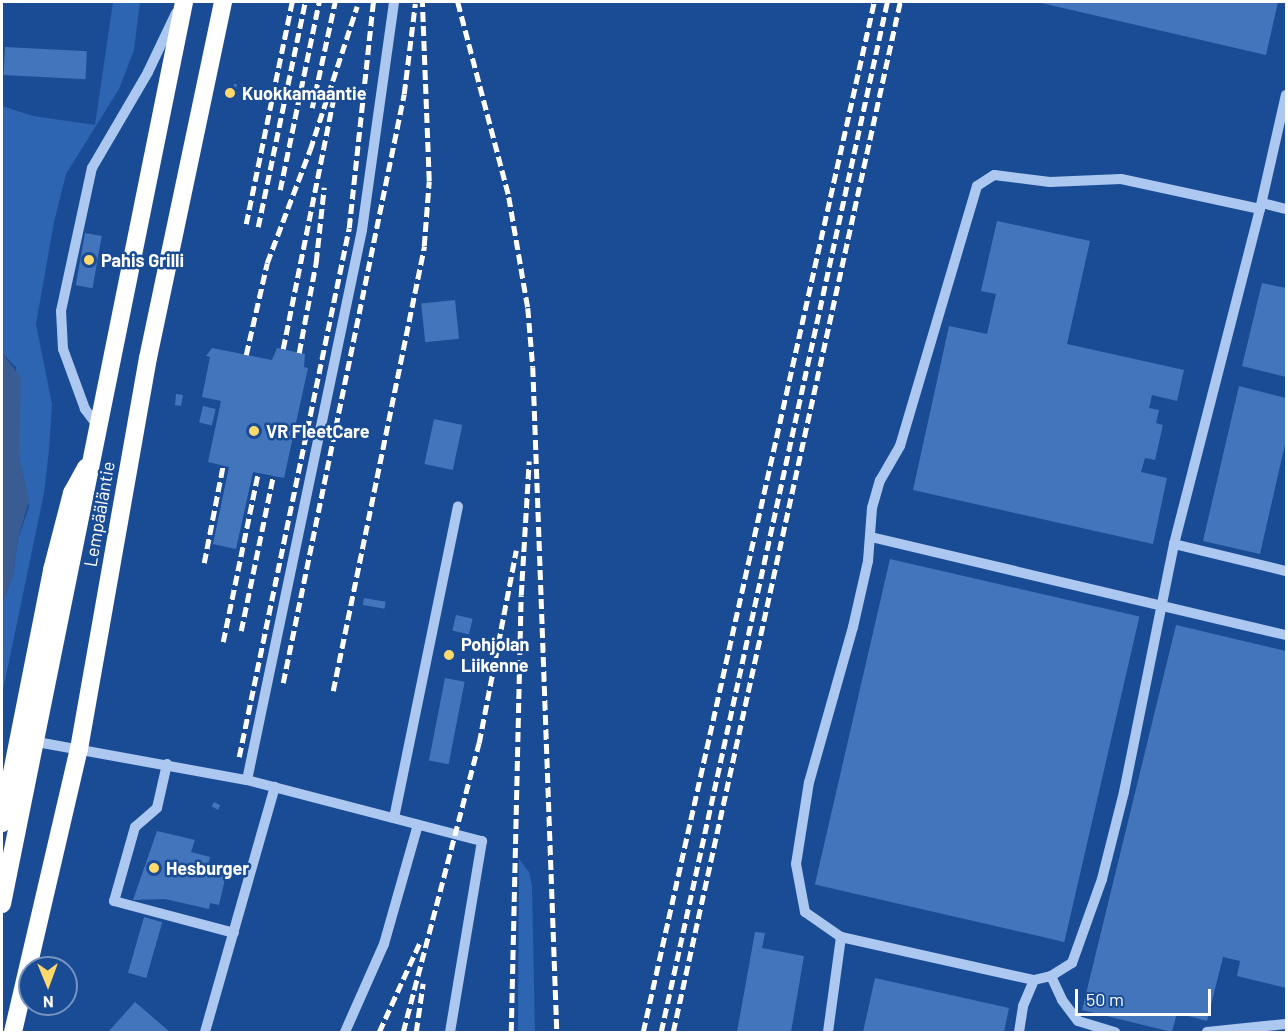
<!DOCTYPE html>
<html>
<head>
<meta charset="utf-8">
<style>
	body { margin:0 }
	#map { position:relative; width:1288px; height:1034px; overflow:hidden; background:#1a4c95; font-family:Barlow,sans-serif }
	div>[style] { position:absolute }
	.green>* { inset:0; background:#2d65b3 }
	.water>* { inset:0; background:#395d93 }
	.building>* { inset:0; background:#4375bc; transform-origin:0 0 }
	.minor>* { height:10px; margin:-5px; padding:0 5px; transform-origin:5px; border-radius:5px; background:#acc8f0 }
	.highway>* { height:18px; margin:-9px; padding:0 9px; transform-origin:9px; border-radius:9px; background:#fff }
	.rail>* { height:4.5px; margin-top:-2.25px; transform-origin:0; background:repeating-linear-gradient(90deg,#fff 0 10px,transparent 0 14.5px) }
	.dots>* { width:16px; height:16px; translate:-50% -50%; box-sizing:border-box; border:3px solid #1a4c95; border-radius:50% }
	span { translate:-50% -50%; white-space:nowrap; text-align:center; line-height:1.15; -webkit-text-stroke:5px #1a4c95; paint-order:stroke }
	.poi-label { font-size:18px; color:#fff; font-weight:700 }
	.left { translate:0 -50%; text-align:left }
	.street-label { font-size:18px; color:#fff }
	.frame { position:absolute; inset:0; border:3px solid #fff; pointer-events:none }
	.north { position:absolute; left:18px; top:956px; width:60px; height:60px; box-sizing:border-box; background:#1a4c95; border:2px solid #7694bf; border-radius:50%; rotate:179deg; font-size:16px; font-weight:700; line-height:24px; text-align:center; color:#fff }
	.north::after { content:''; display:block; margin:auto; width:21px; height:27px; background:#ffd96b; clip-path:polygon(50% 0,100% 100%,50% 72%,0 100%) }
	.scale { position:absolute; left:1075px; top:989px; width:136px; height:27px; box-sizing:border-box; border:3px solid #fff; border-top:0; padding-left:8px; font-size:18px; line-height:21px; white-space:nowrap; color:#fff; -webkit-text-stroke:4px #1a4c95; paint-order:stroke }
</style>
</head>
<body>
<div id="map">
	<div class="green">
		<i style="clip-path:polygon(113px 2px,140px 2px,134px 50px,119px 89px,66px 174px,54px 222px,36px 324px,52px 404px,49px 450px,44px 493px,2px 695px,2px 604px,13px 576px,18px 539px,29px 507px,19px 455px,16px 367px,2px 353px,2px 106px,33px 116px,95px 125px)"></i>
		<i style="clip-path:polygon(519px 859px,529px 872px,532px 886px,535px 1032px,518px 1032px)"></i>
	</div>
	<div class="water">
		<i style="clip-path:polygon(2px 353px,21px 378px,19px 455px,29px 500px,18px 539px,13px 576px,2px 604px)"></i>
	</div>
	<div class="building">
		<i style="clip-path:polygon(1037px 2px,1278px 2px,1266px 55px)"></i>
		<i style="left:5px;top:47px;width:82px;height:28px;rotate:3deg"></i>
		<i style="clip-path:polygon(234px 84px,237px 84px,235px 95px,231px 94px)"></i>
		<i style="clip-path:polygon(997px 221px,1090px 241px,1067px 344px,1184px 370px,1177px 401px,1152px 395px,1149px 408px,1159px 410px,1156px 423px,1163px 425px,1155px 460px,1145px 458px,1141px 472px,1167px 478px,1153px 544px,913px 490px,949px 326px,987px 334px,996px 294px,981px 291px)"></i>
		<i style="left:85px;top:233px;width:17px;height:53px;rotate:10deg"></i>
		<i style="clip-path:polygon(1262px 283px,1286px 288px,1286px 377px,1242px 366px)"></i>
		<i style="left:455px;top:300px;width:39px;height:34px;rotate:84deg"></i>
		<i style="clip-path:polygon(212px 348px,272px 360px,277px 348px,305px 354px,304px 367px,308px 368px,284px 478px,253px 472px,236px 549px,213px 544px,229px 467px,208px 462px,221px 401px,202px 397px,210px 357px,206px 356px)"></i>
		<i style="clip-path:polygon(1239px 386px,1286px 398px,1286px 440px,1260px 554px,1203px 541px)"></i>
		<i style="clip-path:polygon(176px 394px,183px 395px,181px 406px,175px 405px)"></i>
		<i style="left:203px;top:406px;width:13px;height:17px;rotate:13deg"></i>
		<i style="left:434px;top:419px;width:29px;height:46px;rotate:12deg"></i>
		<i style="left:890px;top:559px;width:256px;height:334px;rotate:13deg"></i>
		<i style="left:364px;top:598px;width:22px;height:7px;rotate:10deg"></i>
		<i style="left:456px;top:615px;width:17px;height:16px;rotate:13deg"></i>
		<i style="clip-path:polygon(1176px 625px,1286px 651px,1286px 988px,1237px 976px,1240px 961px,1223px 957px,1207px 1021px,1177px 1013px,1172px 1032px,1082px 1010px)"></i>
		<i style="left:445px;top:678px;width:20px;height:84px;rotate:11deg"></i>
		<i style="left:214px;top:802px;width:7px;height:5px;rotate:27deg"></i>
		<i style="clip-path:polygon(157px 831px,195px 840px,191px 852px,210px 857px,208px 867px,227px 870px,219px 905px,210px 903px,209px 909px,165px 899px,133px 900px)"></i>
		<i style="left:144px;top:917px;width:19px;height:58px;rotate:16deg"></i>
		<i style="clip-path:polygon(755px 932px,765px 933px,762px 948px,804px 956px,791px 1032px,737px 1032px)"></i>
		<i style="clip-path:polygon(875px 978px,1009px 1008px,1004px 1032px,863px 1032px)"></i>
		<i style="clip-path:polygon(135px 1002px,170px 1032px,109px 1031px)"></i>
	</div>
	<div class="minor">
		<i style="left:1262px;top:203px;width:25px;rotate:14deg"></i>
		<i style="left:1260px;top:209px;width:142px;rotate:-167.8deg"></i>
		<i style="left:1121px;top:179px;width:71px;rotate:177.6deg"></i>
		<i style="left:1050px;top:182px;width:56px;rotate:-172.9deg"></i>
		<i style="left:994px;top:175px;width:20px;rotate:147deg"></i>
		<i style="left:977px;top:186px;width:271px;rotate:106.5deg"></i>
		<i style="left:900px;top:446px;width:39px;rotate:120deg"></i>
		<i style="left:880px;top:480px;width:29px;rotate:106deg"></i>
		<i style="left:872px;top:508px;width:53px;rotate:94.3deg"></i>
		<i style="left:868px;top:561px;width:68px;rotate:102.8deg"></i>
		<i style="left:853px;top:627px;width:161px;rotate:105.8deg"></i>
		<i style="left:809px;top:782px;width:83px;rotate:99deg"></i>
		<i style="left:796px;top:864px;width:49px;rotate:79.4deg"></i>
		<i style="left:805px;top:912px;width:44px;rotate:34.8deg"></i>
		<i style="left:841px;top:937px;width:198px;rotate:12.6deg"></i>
		<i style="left:1034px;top:980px;width:17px;rotate:-13deg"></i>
		<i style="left:1051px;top:976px;width:25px;rotate:-32deg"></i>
		<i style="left:1072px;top:963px;width:89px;rotate:-70.3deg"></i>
		<i style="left:1102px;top:879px;width:90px;rotate:-75.8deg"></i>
		<i style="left:1124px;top:792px;width:253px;rotate:-78.6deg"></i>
		<i style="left:1174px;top:544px;width:346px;rotate:-75.6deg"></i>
		<i style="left:1260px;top:209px;width:117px;rotate:-77.2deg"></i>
		<i style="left:100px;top:429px;width:25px;rotate:-127deg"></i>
		<i style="left:85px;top:409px;width:64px;rotate:-110.1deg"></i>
		<i style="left:63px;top:349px;width:38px;rotate:-93deg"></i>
		<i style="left:61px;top:311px;width:146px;rotate:-77.8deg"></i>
		<i style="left:92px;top:168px;width:111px;rotate:-59.7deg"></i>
		<i style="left:148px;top:72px;width:65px;rotate:-64.6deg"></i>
		<i style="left:871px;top:537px;width:426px;rotate:13.3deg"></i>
		<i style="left:1174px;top:544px;width:115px;rotate:13.6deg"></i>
		<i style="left:37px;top:742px;width:213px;rotate:10.3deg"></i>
		<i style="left:247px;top:780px;width:243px;rotate:14.6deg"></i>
		<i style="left:482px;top:841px;width:194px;rotate:99.5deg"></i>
		<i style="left:167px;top:764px;width:45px;rotate:102.8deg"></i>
		<i style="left:157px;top:808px;width:29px;rotate:139deg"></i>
		<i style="left:135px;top:827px;width:77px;rotate:105.8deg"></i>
		<i style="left:114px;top:901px;width:124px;rotate:14.9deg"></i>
		<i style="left:247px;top:780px;width:562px;rotate:-78.19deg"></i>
		<i style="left:362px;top:230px;width:230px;rotate:-82deg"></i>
		<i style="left:394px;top:818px;width:318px;rotate:-78.4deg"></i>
		<i style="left:1051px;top:976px;width:26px;rotate:65deg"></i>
		<i style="left:1062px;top:1000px;width:26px;rotate:53deg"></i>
		<i style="left:1078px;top:1021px;width:39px;rotate:17deg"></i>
		<i style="left:205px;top:1032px;width:255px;rotate:-74.1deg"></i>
		<i style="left:345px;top:1032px;width:96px;rotate:-66.1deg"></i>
		<i style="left:384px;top:944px;width:124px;rotate:-74.1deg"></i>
		<i style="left:828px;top:1032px;width:96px;rotate:-82.2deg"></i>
		<i style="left:1019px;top:1032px;width:26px;rotate:-81deg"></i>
		<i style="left:1023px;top:1006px;width:28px;rotate:-67deg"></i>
		<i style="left:1207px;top:1032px;width:79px;rotate:-5.8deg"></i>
	</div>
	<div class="highway">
		<i style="left:2px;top:823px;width:258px;rotate:-78.8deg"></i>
		<i style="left:52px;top:570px;width:80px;rotate:-75.4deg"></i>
		<i style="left:72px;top:493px;width:29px;rotate:-61deg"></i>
		<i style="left:2px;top:904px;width:920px;rotate:-78.59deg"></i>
		<i style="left:13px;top:1032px;width:291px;rotate:-76.9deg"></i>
		<i style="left:79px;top:749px;width:397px;rotate:-80deg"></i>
		<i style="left:148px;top:358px;width:364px;rotate:-78.1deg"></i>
	</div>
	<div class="rail">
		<i style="left:458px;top:2px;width:202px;rotate:75.3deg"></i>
		<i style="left:509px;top:197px;width:113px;rotate:80.3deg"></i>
		<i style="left:528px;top:308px;width:59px;rotate:85.2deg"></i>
		<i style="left:533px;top:367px;width:665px;rotate:87.93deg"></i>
		<i style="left:312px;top:108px;width:108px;rotate:-77.8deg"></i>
		<i style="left:280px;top:190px;width:192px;rotate:-78.3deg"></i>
		<i style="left:246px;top:224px;width:227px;rotate:-78.3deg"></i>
		<i style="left:258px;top:227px;width:230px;rotate:-78.2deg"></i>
		<i style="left:283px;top:349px;width:257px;rotate:-78.6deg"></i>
		<i style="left:299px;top:353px;width:93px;rotate:-79.4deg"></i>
		<i style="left:316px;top:262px;width:75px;rotate:-83.9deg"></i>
		<i style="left:246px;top:355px;width:94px;rotate:-77.1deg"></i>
		<i style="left:267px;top:263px;width:121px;rotate:-69.2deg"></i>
		<i style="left:310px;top:150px;width:151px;rotate:-71.9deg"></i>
		<i style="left:204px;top:563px;width:100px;rotate:-79deg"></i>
		<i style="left:241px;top:631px;width:158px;rotate:-78.3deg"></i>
		<i style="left:223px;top:642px;width:173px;rotate:-78.3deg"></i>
		<i style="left:283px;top:683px;width:601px;rotate:-78.39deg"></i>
		<i style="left:404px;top:94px;width:91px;rotate:-83deg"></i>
		<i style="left:333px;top:691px;width:454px;rotate:-78.4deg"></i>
		<i style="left:424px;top:246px;width:65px;rotate:-85.6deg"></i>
		<i style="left:429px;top:181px;width:179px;rotate:-92.2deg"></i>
		<i style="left:239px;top:757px;width:540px;rotate:-78.25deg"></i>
		<i style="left:349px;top:228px;width:227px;rotate:-83.9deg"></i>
		<i style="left:379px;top:1032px;width:99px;rotate:-65.5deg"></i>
		<i style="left:403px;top:1032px;width:299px;rotate:-75.3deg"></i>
		<i style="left:479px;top:743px;width:196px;rotate:-79.1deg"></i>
		<i style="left:416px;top:1032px;width:49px;rotate:-81.9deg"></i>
		<i style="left:511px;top:1032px;width:437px;rotate:-88.7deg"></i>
		<i style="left:521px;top:595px;width:134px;rotate:-86.6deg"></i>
		<i style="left:643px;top:1032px;width:1056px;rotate:-77.36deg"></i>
		<i style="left:661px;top:1032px;width:1055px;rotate:-77.62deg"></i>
		<i style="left:673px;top:1032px;width:1055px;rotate:-77.57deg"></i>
	</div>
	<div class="dots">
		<i style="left:230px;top:93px;background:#ffd96b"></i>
		<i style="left:89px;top:260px;background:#ffd96b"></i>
		<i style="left:254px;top:431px;background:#ffd96b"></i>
		<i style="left:449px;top:655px;background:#ffd96b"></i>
		<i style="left:154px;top:868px;background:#ffd96b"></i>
	</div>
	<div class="poi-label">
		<span class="left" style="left:242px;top:93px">Kuokkamaantie</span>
		<span class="left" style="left:101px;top:260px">Pahis Grilli</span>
		<span class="left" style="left:266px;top:431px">VR FleetCare</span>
		<span class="left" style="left:461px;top:655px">Pohjolan<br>Liikenne</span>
		<span class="left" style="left:166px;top:868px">Hesburger</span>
	</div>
	<div class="street-label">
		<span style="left:99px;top:514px;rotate:-80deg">Lempääläntie</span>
	</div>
	<div class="frame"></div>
	<div class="north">N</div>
	<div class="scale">50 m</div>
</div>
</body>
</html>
